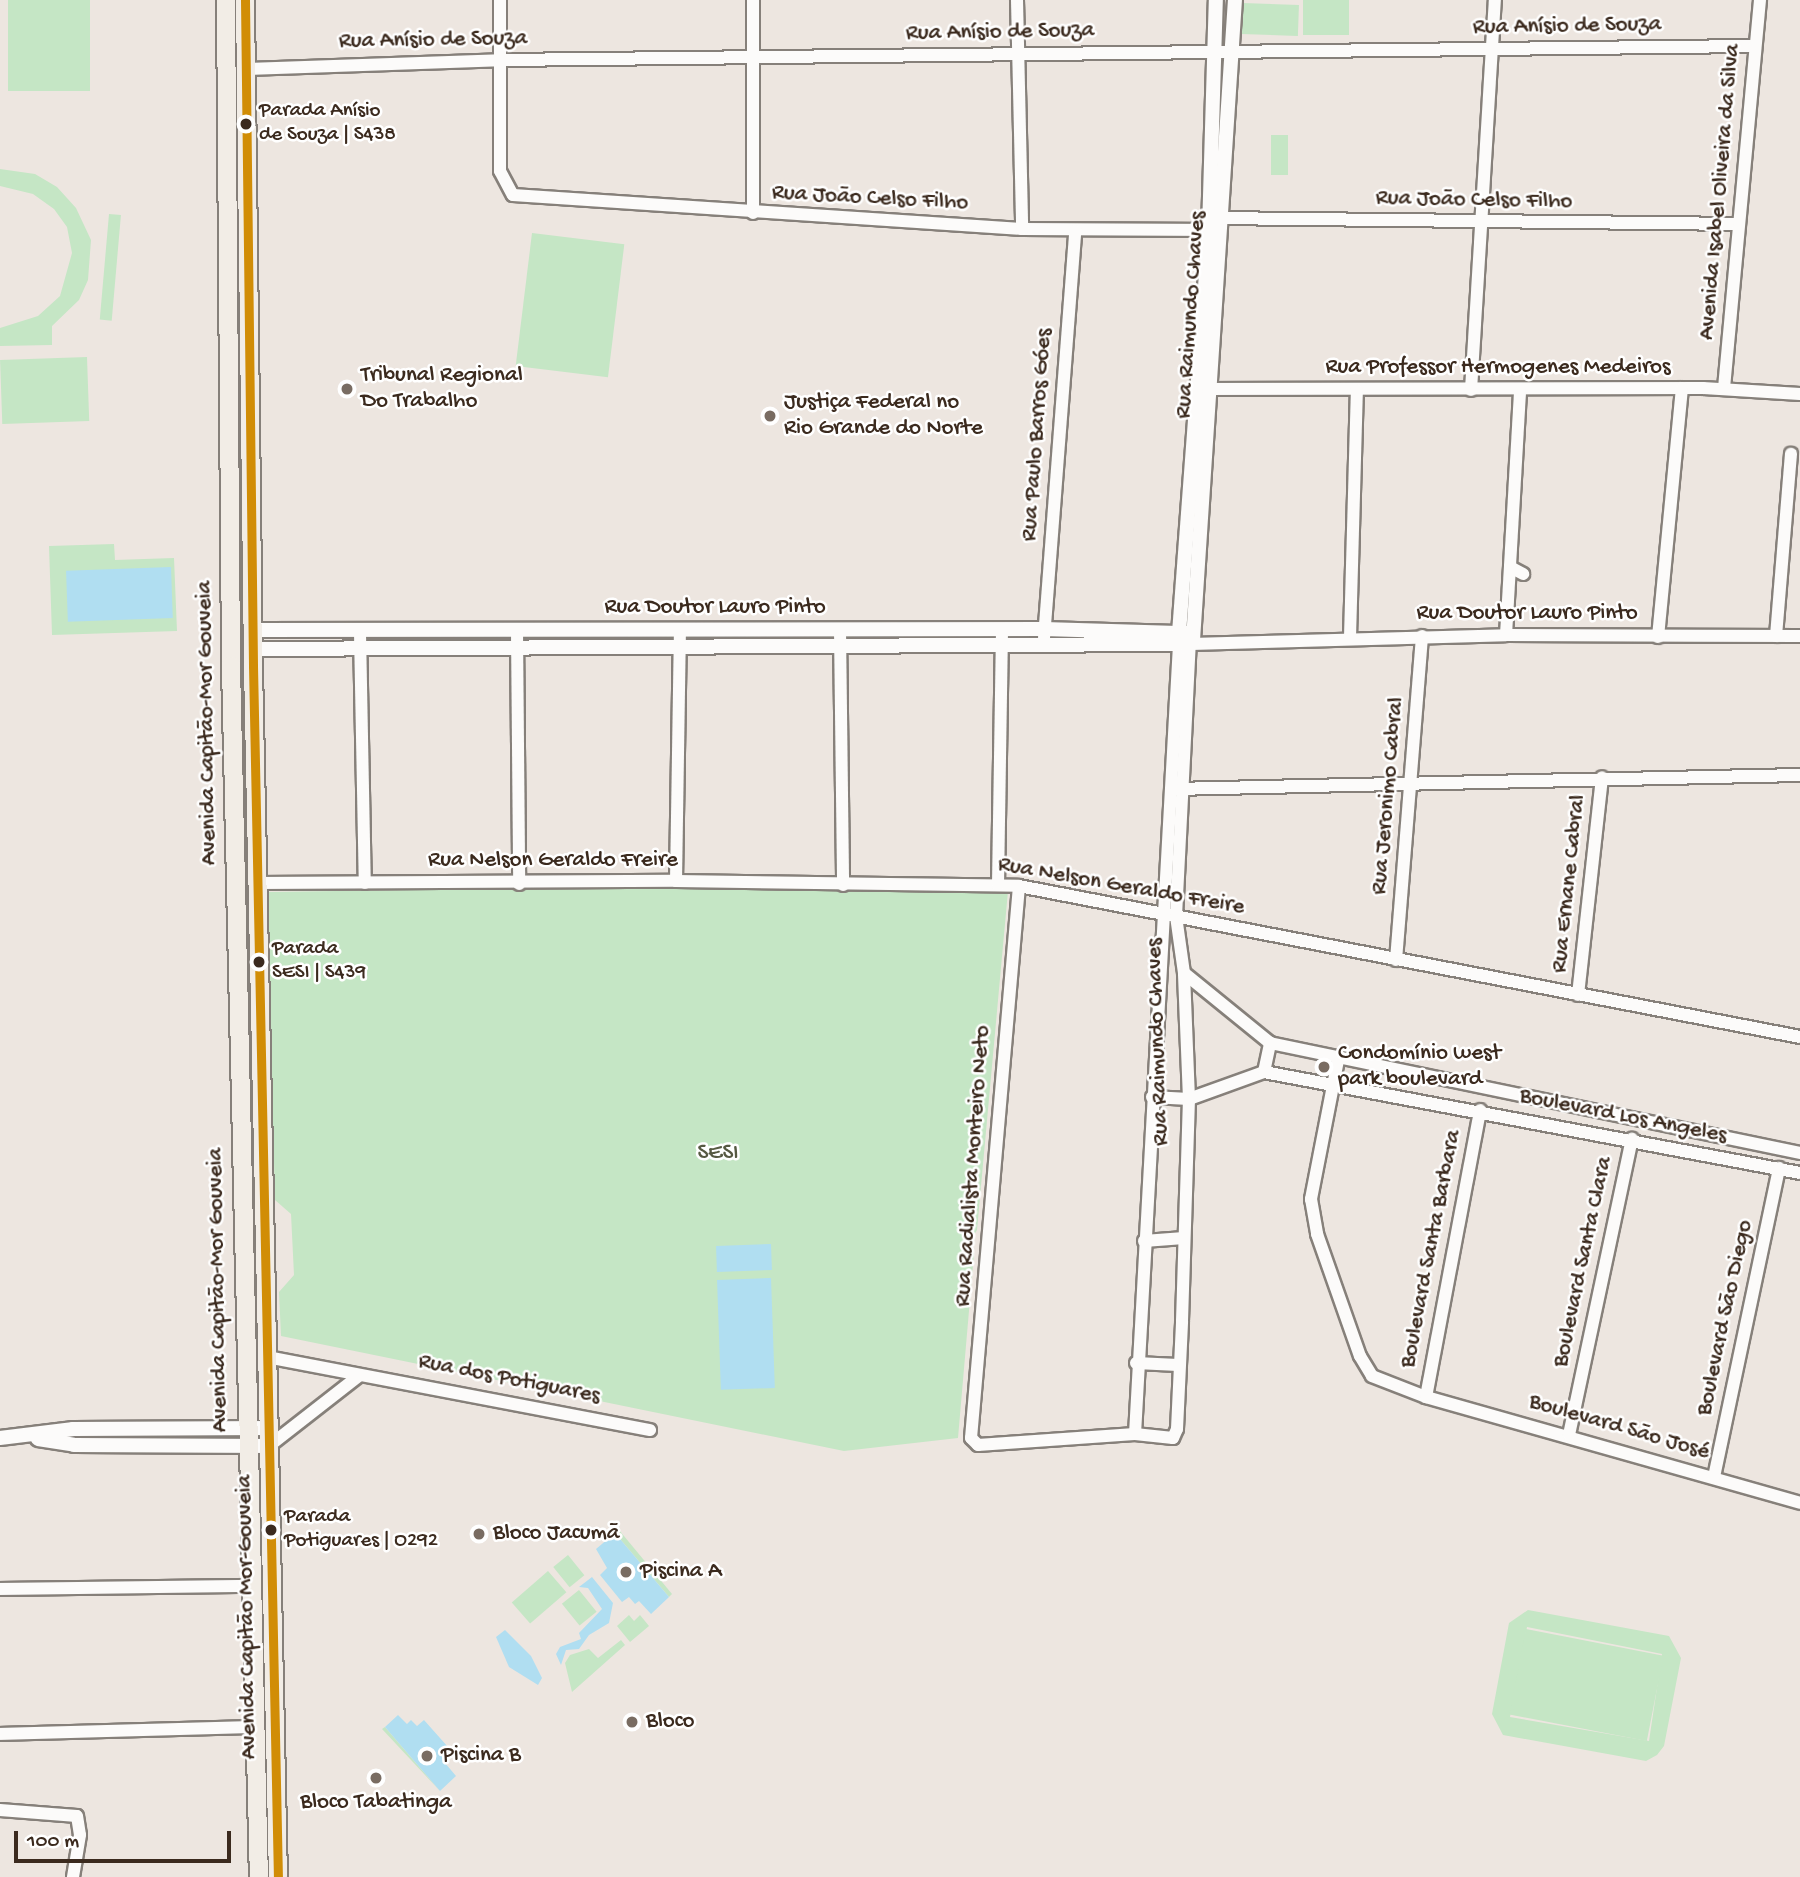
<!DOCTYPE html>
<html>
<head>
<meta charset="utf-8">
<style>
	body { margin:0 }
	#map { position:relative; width:1800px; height:1877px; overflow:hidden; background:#ede6e0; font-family:"Gochi Hand",sans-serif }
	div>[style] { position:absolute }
	.green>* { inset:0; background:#c5e6c5; transform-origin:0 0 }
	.water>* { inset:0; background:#b0def1; transform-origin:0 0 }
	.roads { filter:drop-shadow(2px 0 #86807a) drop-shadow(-2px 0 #86807a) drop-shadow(0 2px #86807a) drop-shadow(0 -2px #86807a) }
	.minor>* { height:12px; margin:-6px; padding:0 6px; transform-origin:6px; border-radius:6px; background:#fcfbfa }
	.tertiary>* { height:14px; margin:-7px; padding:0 7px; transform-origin:7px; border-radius:7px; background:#fcfbfa }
	.primary>* { height:18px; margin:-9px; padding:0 9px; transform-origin:9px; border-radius:9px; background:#f2ede6 }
	.bus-1>* { height:9px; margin:-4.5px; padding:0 4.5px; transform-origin:4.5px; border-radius:4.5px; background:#d18d06 }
	.dots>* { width:19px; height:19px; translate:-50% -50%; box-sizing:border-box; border:4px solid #fff; border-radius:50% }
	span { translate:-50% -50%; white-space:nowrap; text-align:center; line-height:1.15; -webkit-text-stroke:5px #fff; paint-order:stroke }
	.bus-label { font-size:21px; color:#3b2a1e }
	.left { translate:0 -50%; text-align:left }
	.street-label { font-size:23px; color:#3b2a1e }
	.poi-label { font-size:23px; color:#3b2a1e }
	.park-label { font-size:23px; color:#565942 }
	.scale { position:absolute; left:14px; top:1831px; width:217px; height:32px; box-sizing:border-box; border:4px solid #3b2a1e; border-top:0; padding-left:9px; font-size:21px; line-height:24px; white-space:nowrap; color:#3b2a1e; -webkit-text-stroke:5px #fff; paint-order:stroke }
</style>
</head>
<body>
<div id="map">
	<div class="green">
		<i style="left:8px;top:0;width:82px;height:91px"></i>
		<i style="left:1303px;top:0;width:46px;height:35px"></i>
		<i style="left:1242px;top:3px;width:57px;height:31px;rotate:2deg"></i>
		<i style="left:1271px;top:135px;width:17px;height:40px"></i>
		<i style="clip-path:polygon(0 169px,35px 174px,57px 187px,76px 208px,91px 240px,88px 280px,79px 300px,52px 326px,52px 345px,0 346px,0 328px,38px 316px,60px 296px,72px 253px,67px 227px,54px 209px,33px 194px,0 186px)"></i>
		<i style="left:109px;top:214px;width:12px;height:106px;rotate:5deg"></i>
		<i style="left:532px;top:233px;width:93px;height:134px;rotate:7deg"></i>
		<i style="left:87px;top:357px;width:64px;height:87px;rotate:88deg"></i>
		<i style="clip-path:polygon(114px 544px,115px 560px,174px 558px,177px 631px,52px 635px,49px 546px)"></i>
		<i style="clip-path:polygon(552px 888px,1008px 891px,977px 1230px,966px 1248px,974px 1253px,958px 1438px,844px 1451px,281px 1336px,279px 1292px,294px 1275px,291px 1214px,275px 1200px,267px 892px)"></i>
		<i style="clip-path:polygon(619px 1530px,672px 1594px,669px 1597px,615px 1533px)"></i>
		<i style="left:568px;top:1555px;width:26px;height:19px;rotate:51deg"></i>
		<i style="left:548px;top:1571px;width:28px;height:48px;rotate:49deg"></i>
		<i style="left:579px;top:1590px;width:28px;height:22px;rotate:51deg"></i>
		<i style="clip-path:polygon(evenodd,1528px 1610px,1669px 1636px,1681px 1658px,1664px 1746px,1657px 1755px,1646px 1761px,1503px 1735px,1492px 1714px,1509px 1623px,1528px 1610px,1527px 1627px,1662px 1654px,1649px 1741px,1510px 1717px,1527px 1627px)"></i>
		<i style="clip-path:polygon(629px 1615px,634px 1621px,640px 1615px,649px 1626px,630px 1642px,617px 1626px)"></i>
		<i style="left:1526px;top:1629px;width:140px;height:87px;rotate:11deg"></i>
		<i style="clip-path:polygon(621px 1640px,625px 1645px,572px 1692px,565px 1663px,570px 1655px,589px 1649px,598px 1658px)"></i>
		<i style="clip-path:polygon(385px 1727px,440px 1791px,382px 1729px)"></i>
	</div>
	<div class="water">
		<i style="left:171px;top:567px;width:51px;height:105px;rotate:88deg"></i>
		<i style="left:771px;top:1244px;width:26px;height:55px;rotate:88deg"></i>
		<i style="left:771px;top:1278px;width:110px;height:54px;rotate:88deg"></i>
		<i style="clip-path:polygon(615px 1533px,669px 1597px,651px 1614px,639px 1601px,635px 1604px,629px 1597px,622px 1602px,600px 1575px,607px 1568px,596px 1549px)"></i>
		<i style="clip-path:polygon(592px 1577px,613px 1603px,609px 1623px,589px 1635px,579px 1649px,566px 1650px,561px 1665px,556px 1654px,560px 1647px,581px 1639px,579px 1633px,602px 1609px,588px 1588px,579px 1587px)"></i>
		<i style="clip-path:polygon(505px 1630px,531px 1656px,542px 1678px,538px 1685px,509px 1667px,496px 1637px)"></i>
		<i style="clip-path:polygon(398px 1715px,407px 1724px,411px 1720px,417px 1726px,424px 1720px,448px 1747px,442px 1753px,448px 1759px,445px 1763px,456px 1776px,440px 1791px,385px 1727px)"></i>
	</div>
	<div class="roads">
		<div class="minor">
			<i style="left:500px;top:0;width:171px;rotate:90deg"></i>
			<i style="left:500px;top:171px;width:27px;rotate:62deg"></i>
			<i style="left:513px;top:195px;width:510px;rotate:3.82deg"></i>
			<i style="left:1022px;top:229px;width:197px;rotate:0.3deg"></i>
			<i style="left:753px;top:0;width:213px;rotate:90deg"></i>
			<i style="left:1017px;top:0;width:229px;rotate:88.7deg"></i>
			<i style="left:246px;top:69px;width:255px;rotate:-2deg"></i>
			<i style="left:501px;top:60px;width:1254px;rotate:-0.64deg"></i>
			<i style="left:1213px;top:218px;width:525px;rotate:0.65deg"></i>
			<i style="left:1724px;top:388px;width:390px;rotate:-84.7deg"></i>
			<i style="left:1200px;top:389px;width:503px;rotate:-0.11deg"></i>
			<i style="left:1703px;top:388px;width:97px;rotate:3.5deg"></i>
			<i style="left:1471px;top:390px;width:391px;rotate:-86.5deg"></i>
			<i style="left:1510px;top:567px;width:15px;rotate:28deg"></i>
			<i style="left:840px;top:630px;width:255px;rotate:89.3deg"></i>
			<i style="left:517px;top:631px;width:253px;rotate:89.5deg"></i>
			<i style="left:360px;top:633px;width:250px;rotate:88.9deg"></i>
			<i style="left:1506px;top:635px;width:244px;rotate:-86.7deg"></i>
			<i style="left:1776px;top:636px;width:183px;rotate:-85.3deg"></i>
			<i style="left:1350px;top:637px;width:247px;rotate:-88.4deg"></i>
			<i style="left:1658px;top:637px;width:250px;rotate:-84.5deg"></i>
			<i style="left:1044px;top:638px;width:408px;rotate:-85.6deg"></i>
			<i style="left:1191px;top:644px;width:315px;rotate:-1.6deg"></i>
			<i style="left:1506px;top:635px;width:294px;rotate:0.2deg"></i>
			<i style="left:1173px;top:789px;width:627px;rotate:-1.28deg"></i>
			<i style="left:676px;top:881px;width:250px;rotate:-89.1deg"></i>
			<i style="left:257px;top:883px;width:419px;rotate:-0.3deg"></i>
			<i style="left:676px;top:881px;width:343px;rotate:0.8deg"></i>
			<i style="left:1019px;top:886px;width:795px;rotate:10.94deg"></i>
			<i style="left:998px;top:885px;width:256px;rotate:-89.1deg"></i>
			<i style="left:1019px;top:886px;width:554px;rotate:94.97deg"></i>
			<i style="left:971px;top:1438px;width:10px;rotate:45deg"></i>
			<i style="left:978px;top:1445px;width:157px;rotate:-4deg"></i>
			<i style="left:1135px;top:1434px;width:38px;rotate:6deg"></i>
			<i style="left:1173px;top:1438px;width:10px;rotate:-66deg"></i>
			<i style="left:1177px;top:1429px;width:108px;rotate:-87.3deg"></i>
			<i style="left:1182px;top:1321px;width:222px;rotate:-88.2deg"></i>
			<i style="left:1189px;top:1099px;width:126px;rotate:-92.3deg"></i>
			<i style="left:1184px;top:973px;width:58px;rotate:-98deg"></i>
			<i style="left:1176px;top:916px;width:272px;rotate:-87.1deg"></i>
			<i style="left:1396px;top:960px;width:325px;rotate:-85.4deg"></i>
			<i style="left:1184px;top:973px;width:111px;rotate:39.1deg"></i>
			<i style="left:1270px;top:1043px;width:541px;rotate:11.73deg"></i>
			<i style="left:1578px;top:995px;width:219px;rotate:-83.7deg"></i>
			<i style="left:1338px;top:1060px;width:142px;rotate:101deg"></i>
			<i style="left:1311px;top:1199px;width:36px;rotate:80deg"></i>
			<i style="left:1317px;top:1234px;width:129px;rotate:70.6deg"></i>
			<i style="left:1360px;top:1356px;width:23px;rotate:59deg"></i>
			<i style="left:1372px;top:1376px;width:58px;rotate:21.3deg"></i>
			<i style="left:1426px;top:1397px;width:389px;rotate:15.8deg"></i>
			<i style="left:1264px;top:1072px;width:30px;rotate:-78deg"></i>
			<i style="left:1152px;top:1097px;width:37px;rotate:3deg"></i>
			<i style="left:1189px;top:1099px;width:80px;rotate:-19.8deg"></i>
			<i style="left:1264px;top:1072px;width:545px;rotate:10.67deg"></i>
			<i style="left:1144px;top:1241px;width:40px;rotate:-4.3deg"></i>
			<i style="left:267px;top:1357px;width:390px;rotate:10.8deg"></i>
			<i style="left:1136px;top:1363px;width:42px;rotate:2.7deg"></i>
			<i style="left:1426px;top:1397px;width:292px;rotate:-79.3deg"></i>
			<i style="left:1135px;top:1434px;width:791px;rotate:-86.81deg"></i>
			<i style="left:1569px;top:1435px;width:303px;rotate:-78deg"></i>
			<i style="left:269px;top:1446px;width:115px;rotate:-38deg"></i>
			<i style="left:1714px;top:1477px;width:316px;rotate:-78.1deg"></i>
			<i style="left:0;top:1589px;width:252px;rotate:-0.7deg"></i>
			<i style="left:0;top:1734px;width:255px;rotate:-1.6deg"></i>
			<i style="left:0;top:1810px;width:77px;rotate:4.5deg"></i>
			<i style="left:77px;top:1816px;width:19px;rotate:81deg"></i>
			<i style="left:80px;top:1835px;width:43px;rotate:99.5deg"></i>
		</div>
		<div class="tertiary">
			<i style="left:252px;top:630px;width:792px;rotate:-0.07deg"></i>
			<i style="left:1044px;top:629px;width:134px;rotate:1.7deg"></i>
			<i style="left:1179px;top:633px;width:404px;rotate:-85.7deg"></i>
			<i style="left:1209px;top:230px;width:230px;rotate:-88.3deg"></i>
			<i style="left:1190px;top:633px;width:11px;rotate:180deg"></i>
			<i style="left:1179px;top:633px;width:11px;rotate:95deg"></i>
			<i style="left:1178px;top:644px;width:9px;rotate:21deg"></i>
			<i style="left:1186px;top:647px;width:10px;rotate:-45deg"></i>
			<i style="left:1193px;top:640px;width:641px;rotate:-86.25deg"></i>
			<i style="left:253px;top:649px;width:925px;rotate:-0.31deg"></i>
			<i style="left:0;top:1438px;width:74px;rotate:-7deg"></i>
			<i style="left:73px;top:1429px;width:196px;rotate:-0.3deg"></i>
			<i style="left:38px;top:1439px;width:36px;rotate:9deg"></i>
			<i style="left:74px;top:1445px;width:195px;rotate:0.3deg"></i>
		</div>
		<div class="primary">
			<i style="left:226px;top:0;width:666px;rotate:89.57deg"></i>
			<i style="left:231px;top:666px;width:1211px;rotate:88.68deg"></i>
			<i style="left:245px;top:0;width:666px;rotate:89.31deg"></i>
			<i style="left:253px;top:666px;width:1211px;rotate:88.82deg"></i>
		</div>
	</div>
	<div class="bus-1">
		<i style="left:245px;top:0;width:666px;rotate:89.31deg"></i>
		<i style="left:253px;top:666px;width:1211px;rotate:88.82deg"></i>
	</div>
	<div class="dots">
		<i style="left:246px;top:124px;background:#3b2a1e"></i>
		<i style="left:347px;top:389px;background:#796c62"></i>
		<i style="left:770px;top:416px;background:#796c62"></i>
		<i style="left:259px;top:962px;background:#3b2a1e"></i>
		<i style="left:1324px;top:1067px;background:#796c62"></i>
		<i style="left:271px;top:1530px;background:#3b2a1e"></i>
		<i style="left:479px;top:1534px;background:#796c62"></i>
		<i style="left:626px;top:1572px;background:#796c62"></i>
		<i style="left:632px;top:1722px;background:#796c62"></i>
		<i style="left:427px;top:1756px;background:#796c62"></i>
		<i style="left:376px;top:1778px;background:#796c62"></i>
	</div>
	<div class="bus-label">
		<span class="left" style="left:259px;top:124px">Parada Anísio<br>de Souza | S438</span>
		<span class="left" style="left:272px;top:962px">Parada<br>SESI | S439</span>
		<span class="left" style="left:284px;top:1530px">Parada<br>Potiguares | O292</span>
	</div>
	<div class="street-label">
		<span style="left:1567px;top:27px;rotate:-1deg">Rua Anísio de Souza</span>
		<span style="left:1000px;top:33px;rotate:-1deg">Rua Anísio de Souza</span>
		<span style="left:433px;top:41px;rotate:-1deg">Rua Anísio de Souza</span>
		<span style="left:1721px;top:192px;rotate:-85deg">Avenida Isabel Oliveira da Silva</span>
		<span style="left:870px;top:199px;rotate:3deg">Rua João Celso Filho</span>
		<span style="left:1474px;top:201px;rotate:1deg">Rua João Celso Filho</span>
		<span style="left:1192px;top:315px;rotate:-86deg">Rua Raimundo Chaves</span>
		<span style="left:1498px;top:368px">Rua Professor Hermogenes Medeiros</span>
		<span style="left:1038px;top:435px;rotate:-86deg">Rua Paulo Barros Góes</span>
		<span style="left:715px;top:608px">Rua Doutor Lauro Pinto</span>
		<span style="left:1527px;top:614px">Rua Doutor Lauro Pinto</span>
		<span style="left:208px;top:723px;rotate:-91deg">Avenida Capitão-Mor Gouveia</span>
		<span style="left:1389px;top:796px;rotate:-85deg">Rua Jeronimo Cabral</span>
		<span style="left:553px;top:861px">Rua Nelson Geraldo Freire</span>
		<span style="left:1570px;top:884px;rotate:-84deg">Rua Ernane Cabral</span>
		<span style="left:1121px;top:887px;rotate:10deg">Rua Nelson Geraldo Freire</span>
		<span style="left:1159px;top:1042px;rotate:-92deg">Rua Raimundo Chaves</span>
		<span style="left:1623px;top:1117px;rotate:11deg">Boulevard Los Angeles</span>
		<span style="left:974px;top:1166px;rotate:-86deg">Rua Radialista Monteiro Neto</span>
		<span style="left:1432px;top:1249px;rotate:-79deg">Boulevard Santa Barbara</span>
		<span style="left:1584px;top:1262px;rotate:-78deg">Boulevard Santa Clara</span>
		<span style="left:219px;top:1290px;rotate:-91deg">Avenida Capitão-Mor Gouveia</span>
		<span style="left:1726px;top:1318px;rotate:-78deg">Boulevard São Diego</span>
		<span style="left:509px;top:1380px;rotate:11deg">Rua dos Potiguares</span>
		<span style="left:1619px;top:1428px;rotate:16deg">Boulevard São José</span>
		<span style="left:248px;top:1617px;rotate:-91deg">Avenida Capitão Mor-Gouveia</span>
	</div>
	<div class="poi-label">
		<span class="left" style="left:361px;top:389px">Tribunal Regional<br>Do Trabalho</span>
		<span class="left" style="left:784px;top:416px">Justiça Federal no<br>Rio Grande do Norte</span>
		<span class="left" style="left:1338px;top:1067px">Condomínio west<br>park boulevard</span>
		<span class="left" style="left:493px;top:1534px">Bloco Jacumã</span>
		<span class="left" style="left:640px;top:1572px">Piscina A</span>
		<span class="left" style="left:646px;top:1722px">Bloco</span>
		<span class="left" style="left:441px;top:1756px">Piscina B</span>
		<span style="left:376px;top:1803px">Bloco Tabatinga</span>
	</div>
	<div class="park-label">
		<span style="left:718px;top:1154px">SESI</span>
	</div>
	<div class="scale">100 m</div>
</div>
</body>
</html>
